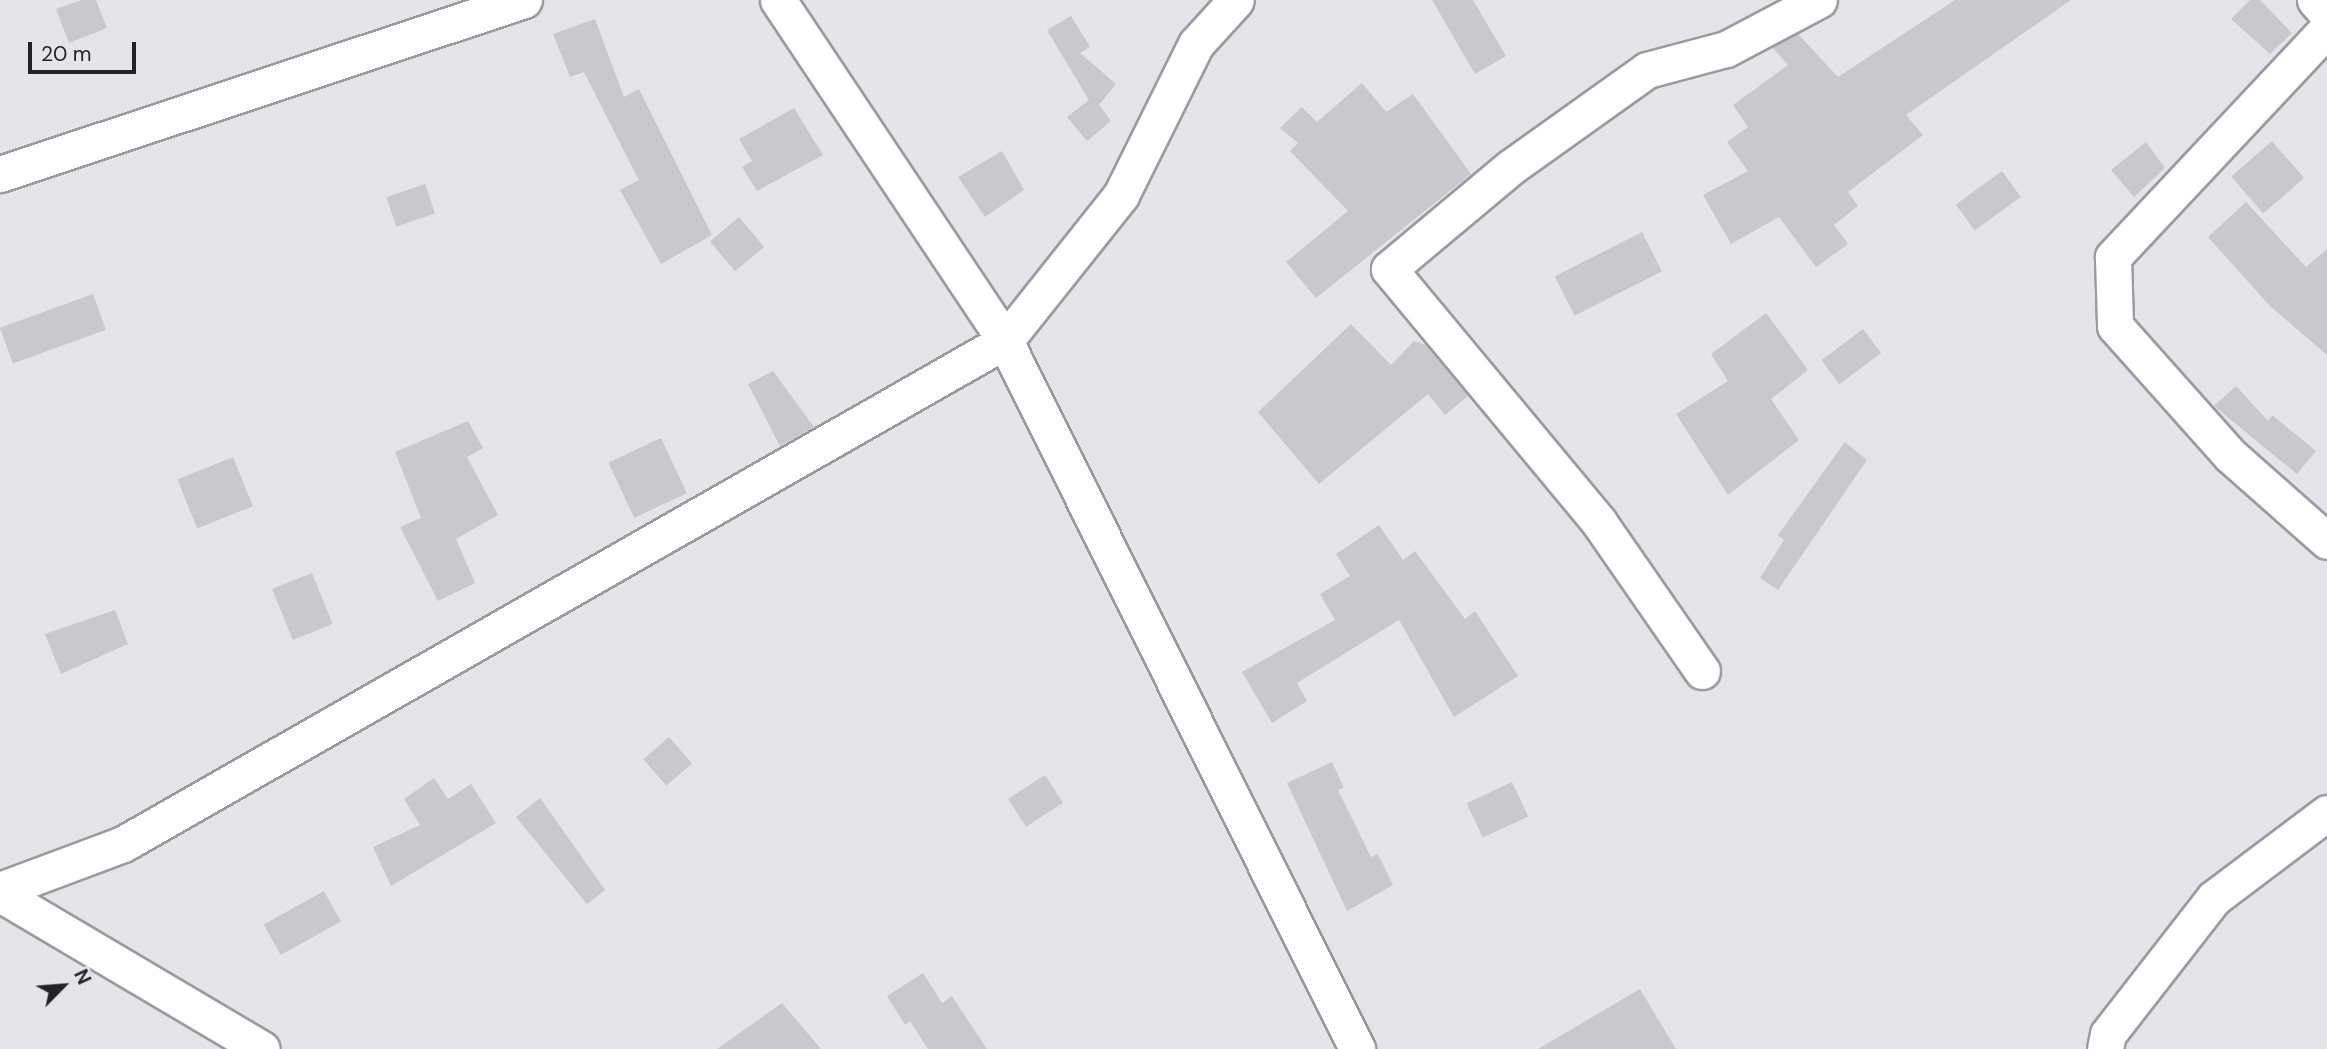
<!DOCTYPE html>
<html>
<head>
<meta charset="utf-8">
<style>
	body { margin:0 }
	#map { position:relative; width:2327px; height:1049px; overflow:hidden; background:#e5e4e9; font-family:"DM Sans",sans-serif }
	div>[style] { position:absolute }
	.building>* { inset:0; background:#c9c8cd; transform-origin:0 0 }
	.roads { filter:drop-shadow(2px 0 #9b9b9f) drop-shadow(-2px 0 #9b9b9f) drop-shadow(0 2px #9b9b9f) drop-shadow(0 -2px #9b9b9f) }
	.minor>* { height:35px; margin:-17.5px; padding:0 17.5px; transform-origin:17.5px; border-radius:17.5px; background:#fff }
	span { translate:-50% -50%; white-space:nowrap; text-align:center; line-height:1.15; -webkit-text-stroke:5px #e5e4e9; paint-order:stroke }
	.north { position:absolute; left:28px; top:951px; width:70px; height:70px; -webkit-text-stroke:5px #e5e4e9; paint-order:stroke; rotate:65deg; font-size:19px; font-weight:700; line-height:28px; text-align:center; color:#232325 }
	.north::after { content:''; display:block; margin:auto; width:24px; height:32px; background:#232325; clip-path:polygon(50% 0,100% 100%,50% 72%,0 100%) }
	.scale { position:absolute; left:28px; top:42px; width:108px; height:32px; box-sizing:border-box; border:4px solid #232325; border-top:0; padding-left:9px; font-size:21px; line-height:24px; white-space:nowrap; color:#232325; -webkit-text-stroke:5px #e5e4e9; paint-order:stroke }
</style>
</head>
<body>
<div id="map">
	<div class="building">
		<i style="clip-path:polygon(82px 0,96px 0,107px 28px,69px 43px,56px 9px)"></i>
		<i style="clip-path:polygon(1432px 0,1473px 0,1506px 56px,1475px 74px)"></i>
		<i style="clip-path:polygon(1955px 0,2071px 0,1906px 115px,1923px 135px,1848px 192px,1858px 206px,1834px 225px,1848px 244px,1816px 267px,1779px 217px,1731px 244px,1703px 195px,1748px 171px,1727px 142px,1748px 127px,1733px 105px,1788px 65px,1772px 47px,1798px 34px,1838px 77px)"></i>
		<i style="clip-path:polygon(2250px 0,2260px 0,2292px 33px,2270px 54px,2231px 19px)"></i>
		<i style="clip-path:polygon(1071px 16px,1090px 47px,1080px 53px,1116px 84px,1099px 105px,1111px 121px,1087px 141px,1067px 117px,1089px 100px,1047px 30px)"></i>
		<i style="clip-path:polygon(595px 19px,624px 97px,639px 89px,712px 235px,661px 264px,620px 190px,639px 180px,635px 173px,584px 72px,570px 77px,553px 34px)"></i>
		<i style="clip-path:polygon(1362px 83px,1386px 112px,1413px 94px,1471px 174px,1316px 298px,1286px 262px,1348px 211px,1290px 151px,1298px 143px,1280px 128px,1302px 107px,1317px 122px)"></i>
		<i style="clip-path:polygon(794px 108px,823px 155px,757px 191px,742px 167px,752px 161px,739px 139px)"></i>
		<i style="left:2272px;top:141px;width:49px;height:54px;rotate:49deg"></i>
		<i style="clip-path:polygon(2146px 142px,2165px 168px,2134px 197px,2111px 170px)"></i>
		<i style="clip-path:polygon(1002px 151px,1024px 190px,985px 217px,958px 177px)"></i>
		<i style="left:2002px;top:171px;width:32px;height:57px;rotate:54deg"></i>
		<i style="left:425px;top:184px;width:31px;height:41px;rotate:71deg"></i>
		<i style="clip-path:polygon(2246px 202px,2306px 267px,2327px 249px,2327px 355px,2269px 305px,2208px 237px)"></i>
		<i style="left:739px;top:217px;width:39px;height:38px;rotate:50deg"></i>
		<i style="left:1642px;top:232px;width:44px;height:98px;rotate:63deg"></i>
		<i style="left:93px;top:294px;width:38px;height:99px;rotate:70deg"></i>
		<i style="clip-path:polygon(1766px 313px,1808px 370px,1771px 399px,1799px 440px,1728px 495px,1676px 414px,1728px 381px,1711px 354px)"></i>
		<i style="clip-path:polygon(1351px 324px,1391px 365px,1414px 341px,1426px 345px,1468px 396px,1445px 415px,1428px 394px,1319px 484px,1258px 412px)"></i>
		<i style="left:1863px;top:329px;width:30px;height:52px;rotate:53deg"></i>
		<i style="clip-path:polygon(773px 371px,814px 427px,780px 446px,748px 384px)"></i>
		<i style="clip-path:polygon(2236px 386px,2268px 421px,2272px 415px,2316px 451px,2297px 474px,2214px 406px)"></i>
		<i style="clip-path:polygon(468px 421px,483px 448px,467px 457px,498px 515px,456px 539px,475px 583px,438px 601px,400px 527px,421px 518px,395px 452px)"></i>
		<i style="left:661px;top:438px;width:61px;height:58px;rotate:65deg"></i>
		<i style="clip-path:polygon(1845px 442px,1867px 460px,1778px 590px,1760px 578px,1784px 540px,1778px 535px)"></i>
		<i style="left:233px;top:457px;width:53px;height:60px;rotate:68deg"></i>
		<i style="clip-path:polygon(1379px 525px,1403px 560px,1415px 551px,1465px 619px,1475px 611px,1518px 676px,1454px 717px,1399px 620px,1297px 683px,1307px 701px,1272px 723px,1242px 672px,1335px 620px,1320px 594px,1350px 576px,1336px 554px)"></i>
		<i style="left:312px;top:573px;width:55px;height:43px;rotate:68deg"></i>
		<i style="clip-path:polygon(115px 610px,128px 644px,61px 674px,45px 634px)"></i>
		<i style="left:669px;top:737px;width:35px;height:34px;rotate:49deg"></i>
		<i style="clip-path:polygon(1332px 762px,1344px 788px,1338px 790px,1371px 857px,1378px 854px,1393px 885px,1347px 911px,1287px 783px)"></i>
		<i style="left:1045px;top:775px;width:33px;height:44px;rotate:57deg"></i>
		<i style="clip-path:polygon(434px 778px,448px 799px,471px 784px,496px 823px,391px 886px,373px 847px,420px 825px,404px 799px)"></i>
		<i style="left:1512px;top:782px;width:38px;height:50px;rotate:65deg"></i>
		<i style="clip-path:polygon(540px 798px,605px 890px,587px 904px,516px 817px)"></i>
		<i style="left:324px;top:891px;width:35px;height:69px;rotate:61deg"></i>
		<i style="clip-path:polygon(923px 973px,942px 1003px,952px 996px,987px 1049px,928px 1049px,910px 1021px,905px 1025px,887px 996px)"></i>
		<i style="clip-path:polygon(1640px 989px,1676px 1049px,1538px 1049px)"></i>
		<i style="clip-path:polygon(782px 1003px,821px 1049px,717px 1049px)"></i>
	</div>
	<div class="roads">
		<div class="minor">
			<i style="left:778px;top:0;width:410px;rotate:56.3deg"></i>
			<i style="left:1005px;top:341px;width:791px;rotate:63.56deg"></i>
			<i style="left:2315px;top:0;width:18px;rotate:49deg"></i>
			<i style="left:2327px;top:29px;width:313px;rotate:133.2deg"></i>
			<i style="left:2113px;top:257px;width:69px;rotate:88.3deg"></i>
			<i style="left:2115px;top:326px;width:174px;rotate:48.3deg"></i>
			<i style="left:2231px;top:456px;width:128px;rotate:41.5deg"></i>
			<i style="left:0;top:174px;width:552px;rotate:-18.37deg"></i>
			<i style="left:1702px;top:671px;width:181px;rotate:-124.7deg"></i>
			<i style="left:1599px;top:522px;width:329px;rotate:-129.7deg"></i>
			<i style="left:1389px;top:269px;width:159px;rotate:-39.9deg"></i>
			<i style="left:1511px;top:167px;width:167px;rotate:-35.5deg"></i>
			<i style="left:1647px;top:70px;width:82px;rotate:-14.9deg"></i>
			<i style="left:1726px;top:49px;width:105px;rotate:-27.8deg"></i>
			<i style="left:0;top:890px;width:131px;rotate:-20.5deg"></i>
			<i style="left:123px;top:844px;width:1015px;rotate:-29.7deg"></i>
			<i style="left:1005px;top:341px;width:186px;rotate:-51.5deg"></i>
			<i style="left:1121px;top:195px;width:169px;rotate:-63.6deg"></i>
			<i style="left:1196px;top:44px;width:59px;rotate:-47.7deg"></i>
			<i style="left:0;top:894px;width:304px;rotate:30.6deg"></i>
			<i style="left:2105px;top:1049px;width:15px;rotate:-79deg"></i>
			<i style="left:2108px;top:1034px;width:172px;rotate:-52.1deg"></i>
			<i style="left:2214px;top:898px;width:141px;rotate:-37deg"></i>
		</div>
	</div>
	<div class="north">N</div>
	<div class="scale">20 m</div>
</div>
</body>
</html>
